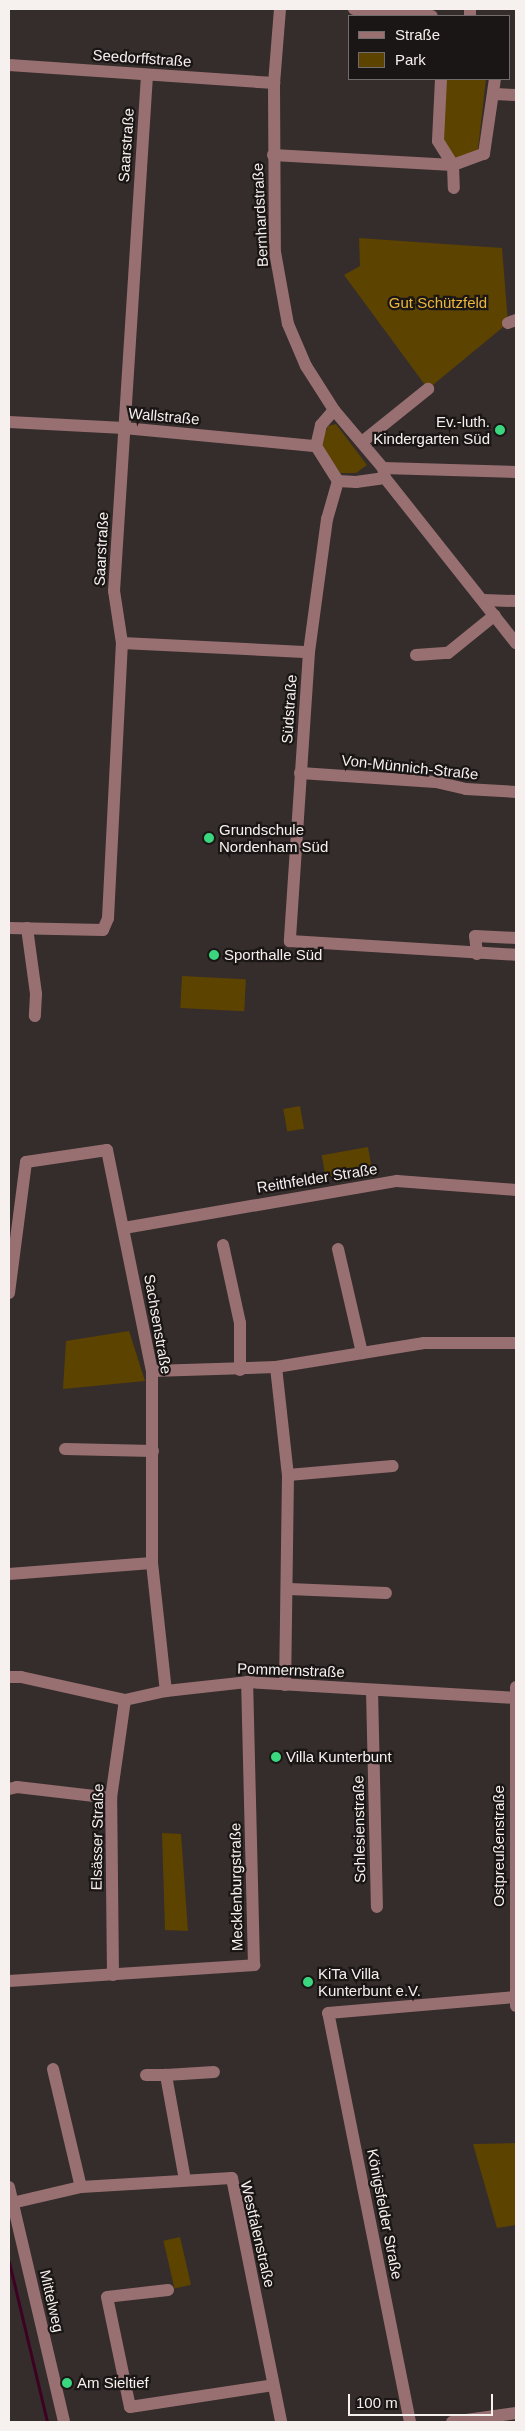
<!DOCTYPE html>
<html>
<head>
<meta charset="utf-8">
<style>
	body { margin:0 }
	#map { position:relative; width:525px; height:2431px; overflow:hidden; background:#352d2b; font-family:Helvetica,sans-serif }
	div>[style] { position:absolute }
	.green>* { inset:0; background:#5c4300; transform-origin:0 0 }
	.stream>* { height:3px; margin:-1.5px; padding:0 1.5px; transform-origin:1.5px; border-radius:1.5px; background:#3d0223 }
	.minor>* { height:12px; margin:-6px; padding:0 6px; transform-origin:6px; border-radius:6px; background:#997072 }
	.dots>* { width:14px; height:14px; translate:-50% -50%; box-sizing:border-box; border:2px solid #1a1615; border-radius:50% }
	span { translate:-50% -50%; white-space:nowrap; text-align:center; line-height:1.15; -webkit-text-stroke:4.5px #1a1615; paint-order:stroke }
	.street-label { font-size:15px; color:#f6f0ee }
	.park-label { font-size:15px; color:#ecb73a }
	.poi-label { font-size:15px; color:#f6f0ee }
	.right { translate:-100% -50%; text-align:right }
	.left { translate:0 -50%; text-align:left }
	.frame { position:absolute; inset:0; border:10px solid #f6f0ee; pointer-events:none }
	.legend { position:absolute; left:348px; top:15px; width:162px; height:65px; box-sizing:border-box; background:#1a1615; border:1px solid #726d6c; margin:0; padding:6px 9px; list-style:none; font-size:15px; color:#f6f0ee }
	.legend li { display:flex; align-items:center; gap:10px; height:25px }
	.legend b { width:25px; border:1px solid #726d6c }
	.scale { position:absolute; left:348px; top:2394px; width:145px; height:22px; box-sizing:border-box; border:2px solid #f6f0ee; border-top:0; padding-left:6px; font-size:15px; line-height:18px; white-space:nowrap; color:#f6f0ee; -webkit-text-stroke:4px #1a1615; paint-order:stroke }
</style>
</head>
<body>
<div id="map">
	<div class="green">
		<i style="clip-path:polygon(443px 79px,486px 79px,478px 149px,467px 158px,451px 159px,440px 140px)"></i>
		<i style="clip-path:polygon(359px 238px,502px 248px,508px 323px,428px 389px,344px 275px,360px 266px)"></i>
		<i style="clip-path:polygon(336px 424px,367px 465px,356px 473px,340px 473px,321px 443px,328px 426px)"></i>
		<i style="left:182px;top:976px;width:64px;height:32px;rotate:3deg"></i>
		<i style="left:300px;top:1106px;width:23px;height:17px;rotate:80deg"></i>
		<i style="left:368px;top:1147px;width:23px;height:47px;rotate:80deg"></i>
		<i style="clip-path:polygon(129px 1331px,145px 1381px,63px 1389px,66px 1341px)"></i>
		<i style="clip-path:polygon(162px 1833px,181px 1834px,188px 1931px,165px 1930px)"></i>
		<i style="clip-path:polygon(516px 2143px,516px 2225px,497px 2228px,473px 2144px)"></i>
		<i style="left:180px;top:2237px;width:49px;height:17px;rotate:77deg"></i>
	</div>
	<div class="stream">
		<i style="left:9px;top:2262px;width:164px;rotate:76.6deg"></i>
	</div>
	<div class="minor">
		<i style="left:280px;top:9px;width:74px;rotate:94.6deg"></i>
		<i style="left:274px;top:83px;width:169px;rotate:89.7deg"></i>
		<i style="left:275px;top:252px;width:73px;rotate:79.8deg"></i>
		<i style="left:288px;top:324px;width:46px;rotate:66.8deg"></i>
		<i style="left:306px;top:366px;width:52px;rotate:57.5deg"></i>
		<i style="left:334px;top:410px;width:76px;rotate:49.8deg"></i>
		<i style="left:383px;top:468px;width:10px;rotate:79deg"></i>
		<i style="left:385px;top:478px;width:211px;rotate:51.6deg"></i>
		<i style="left:354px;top:9px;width:78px;rotate:5.1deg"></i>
		<i style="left:470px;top:15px;width:6px;rotate:-90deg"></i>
		<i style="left:9px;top:65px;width:266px;rotate:3.9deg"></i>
		<i style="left:441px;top:79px;width:62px;rotate:92.8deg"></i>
		<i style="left:438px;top:141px;width:28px;rotate:58deg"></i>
		<i style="left:453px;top:165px;width:33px;rotate:-20deg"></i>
		<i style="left:484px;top:154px;width:76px;rotate:-81.7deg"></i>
		<i style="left:495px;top:94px;width:21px;rotate:3deg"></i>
		<i style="left:273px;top:155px;width:180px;rotate:3.2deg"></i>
		<i style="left:453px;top:165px;width:23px;rotate:88deg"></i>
		<i style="left:508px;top:323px;width:9px;rotate:-21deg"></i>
		<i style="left:334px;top:410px;width:20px;rotate:131deg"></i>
		<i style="left:321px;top:425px;width:22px;rotate:103deg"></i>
		<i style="left:316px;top:446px;width:41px;rotate:57.8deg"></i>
		<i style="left:338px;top:481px;width:18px;rotate:3deg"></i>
		<i style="left:356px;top:482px;width:29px;rotate:-8deg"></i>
		<i style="left:9px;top:422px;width:115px;rotate:3deg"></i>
		<i style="left:124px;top:428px;width:193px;rotate:5.4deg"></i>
		<i style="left:362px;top:442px;width:85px;rotate:-38.8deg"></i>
		<i style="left:383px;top:468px;width:133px;rotate:1.7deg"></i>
		<i style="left:338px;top:481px;width:40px;rotate:106deg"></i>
		<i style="left:327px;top:519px;width:134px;rotate:97.7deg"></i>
		<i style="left:309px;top:652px;width:290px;rotate:93.8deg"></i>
		<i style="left:290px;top:941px;width:226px;rotate:3.5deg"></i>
		<i style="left:484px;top:600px;width:32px;rotate:2deg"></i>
		<i style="left:122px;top:643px;width:187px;rotate:2.8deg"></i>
		<i style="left:416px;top:655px;width:32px;rotate:-4deg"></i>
		<i style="left:448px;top:653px;width:60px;rotate:-39deg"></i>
		<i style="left:300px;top:773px;width:136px;rotate:3.8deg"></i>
		<i style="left:436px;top:782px;width:31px;rotate:13deg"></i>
		<i style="left:466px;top:789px;width:50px;rotate:3.4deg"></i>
		<i style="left:9px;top:928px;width:94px;rotate:1.2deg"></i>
		<i style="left:103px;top:930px;width:13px;rotate:-67deg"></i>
		<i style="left:108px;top:918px;width:275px;rotate:-87.1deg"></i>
		<i style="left:122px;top:643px;width:53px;rotate:-98.7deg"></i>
		<i style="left:114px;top:591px;width:517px;rotate:-86.34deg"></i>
		<i style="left:27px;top:928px;width:67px;rotate:82.2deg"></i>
		<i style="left:36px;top:994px;width:22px;rotate:93deg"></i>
		<i style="left:477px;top:954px;width:18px;rotate:-96deg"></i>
		<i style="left:475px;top:936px;width:41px;rotate:2.8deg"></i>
		<i style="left:124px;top:1228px;width:277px;rotate:-9.8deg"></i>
		<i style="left:397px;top:1181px;width:119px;rotate:4.3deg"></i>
		<i style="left:223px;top:1245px;width:80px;rotate:77.7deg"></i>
		<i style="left:240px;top:1323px;width:47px;rotate:90deg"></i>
		<i style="left:338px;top:1249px;width:107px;rotate:77deg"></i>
		<i style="left:9px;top:1293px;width:132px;rotate:-82.6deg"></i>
		<i style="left:26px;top:1162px;width:82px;rotate:-8.4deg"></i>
		<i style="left:107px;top:1150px;width:226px;rotate:78.5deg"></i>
		<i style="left:152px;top:1371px;width:192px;rotate:90deg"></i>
		<i style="left:152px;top:1563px;width:129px;rotate:83.8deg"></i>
		<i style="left:276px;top:1367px;width:109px;rotate:83.7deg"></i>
		<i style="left:288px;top:1475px;width:210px;rotate:90.8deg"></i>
		<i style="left:152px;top:1371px;width:124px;rotate:-1.8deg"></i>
		<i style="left:276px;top:1367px;width:150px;rotate:-9.2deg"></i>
		<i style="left:424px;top:1343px;width:92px"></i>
		<i style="left:65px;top:1449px;width:88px;rotate:1.3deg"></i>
		<i style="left:288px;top:1475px;width:105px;rotate:-4.9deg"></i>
		<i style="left:9px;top:1574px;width:143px;rotate:-4.4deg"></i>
		<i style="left:289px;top:1589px;width:97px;rotate:2.4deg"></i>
		<i style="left:9px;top:1677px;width:12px"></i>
		<i style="left:21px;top:1677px;width:107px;rotate:12.5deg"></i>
		<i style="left:125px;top:1700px;width:42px;rotate:-12.4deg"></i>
		<i style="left:166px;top:1691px;width:81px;rotate:-6.3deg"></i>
		<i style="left:247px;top:1682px;width:269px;rotate:3.4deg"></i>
		<i style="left:516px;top:1687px;width:319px;rotate:90deg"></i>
		<i style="left:372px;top:1690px;width:217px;rotate:88.7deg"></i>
		<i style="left:9px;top:1789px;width:8px;rotate:-14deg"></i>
		<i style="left:17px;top:1787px;width:95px;rotate:6.7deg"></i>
		<i style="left:113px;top:1975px;width:177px;rotate:-90.6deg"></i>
		<i style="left:111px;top:1798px;width:99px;rotate:-81.9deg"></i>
		<i style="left:9px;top:1981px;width:246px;rotate:-3.7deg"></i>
		<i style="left:254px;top:1965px;width:283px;rotate:-91.4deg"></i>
		<i style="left:53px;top:2069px;width:121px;rotate:76.7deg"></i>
		<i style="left:146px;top:2075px;width:20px"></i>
		<i style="left:185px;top:2180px;width:107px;rotate:-100.3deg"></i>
		<i style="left:166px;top:2075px;width:48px;rotate:-3.6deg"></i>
		<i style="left:9px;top:2187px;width:241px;rotate:76.8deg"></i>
		<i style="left:12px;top:2203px;width:71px;rotate:-13.1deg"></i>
		<i style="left:81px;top:2187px;width:151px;rotate:-3.4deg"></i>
		<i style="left:232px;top:2178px;width:249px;rotate:78.6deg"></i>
		<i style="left:168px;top:2290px;width:61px;rotate:173.5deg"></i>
		<i style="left:107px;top:2297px;width:112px;rotate:78.2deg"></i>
		<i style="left:130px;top:2407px;width:145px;rotate:-8.7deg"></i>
		<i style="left:410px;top:2422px;width:417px;rotate:-101.3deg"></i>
		<i style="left:328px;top:2013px;width:189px;rotate:-4.9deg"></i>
		<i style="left:452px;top:2422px;width:65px;rotate:-8deg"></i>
	</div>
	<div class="dots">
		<i style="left:500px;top:430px;background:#3ad77f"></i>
		<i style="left:209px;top:838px;background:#3ad77f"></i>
		<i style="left:214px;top:955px;background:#3ad77f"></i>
		<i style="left:276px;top:1757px;background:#3ad77f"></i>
		<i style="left:308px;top:1982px;background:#3ad77f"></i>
		<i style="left:67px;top:2383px;background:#3ad77f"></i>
	</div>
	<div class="street-label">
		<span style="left:142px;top:58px;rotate:4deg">Seedorffstraße</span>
		<span style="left:126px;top:145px;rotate:-86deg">Saarstraße</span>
		<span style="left:260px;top:215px;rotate:-93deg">Bernhardstraße</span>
		<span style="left:164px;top:416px;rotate:5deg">Wallstraße</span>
		<span style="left:101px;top:549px;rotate:-87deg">Saarstraße</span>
		<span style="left:289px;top:709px;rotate:-86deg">Südstraße</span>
		<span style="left:410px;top:767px;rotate:6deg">Von-Münnich-Straße</span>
		<span style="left:317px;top:1178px;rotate:-9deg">Reithfelder Straße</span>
		<span style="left:158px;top:1324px;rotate:80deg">Sachsenstraße</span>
		<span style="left:291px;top:1670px;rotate:2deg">Pommernstraße</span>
		<span style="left:359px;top:1829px;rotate:-91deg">Schlesienstraße</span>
		<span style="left:97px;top:1837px;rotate:-89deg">Elsässer Straße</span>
		<span style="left:499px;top:1846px;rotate:-90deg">Ostpreußenstraße</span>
		<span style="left:236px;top:1887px;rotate:-91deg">Mecklenburgstraße</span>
		<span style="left:385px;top:2214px;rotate:79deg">Königsfelder Straße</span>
		<span style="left:258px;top:2234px;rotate:77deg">Westfalenstraße</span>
		<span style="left:52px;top:2301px;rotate:77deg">Mittelweg</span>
	</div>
	<div class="park-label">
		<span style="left:438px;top:303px">Gut Schützfeld</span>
	</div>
	<div class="poi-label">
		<span class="right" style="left:490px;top:430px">Ev.-luth.<br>Kindergarten Süd</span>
		<span class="left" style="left:219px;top:838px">Grundschule<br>Nordenham Süd</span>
		<span class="left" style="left:224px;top:955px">Sporthalle Süd</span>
		<span class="left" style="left:286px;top:1757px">Villa Kunterbunt</span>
		<span class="left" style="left:318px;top:1982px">KiTa Villa<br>Kunterbunt e.V.</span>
		<span class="left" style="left:77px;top:2383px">Am Sieltief</span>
	</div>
	<div class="frame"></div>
	<ul class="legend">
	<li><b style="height:6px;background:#997072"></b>Straße</li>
	<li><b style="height:14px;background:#5c4300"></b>Park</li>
	</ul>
	<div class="scale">100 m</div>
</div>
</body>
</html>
